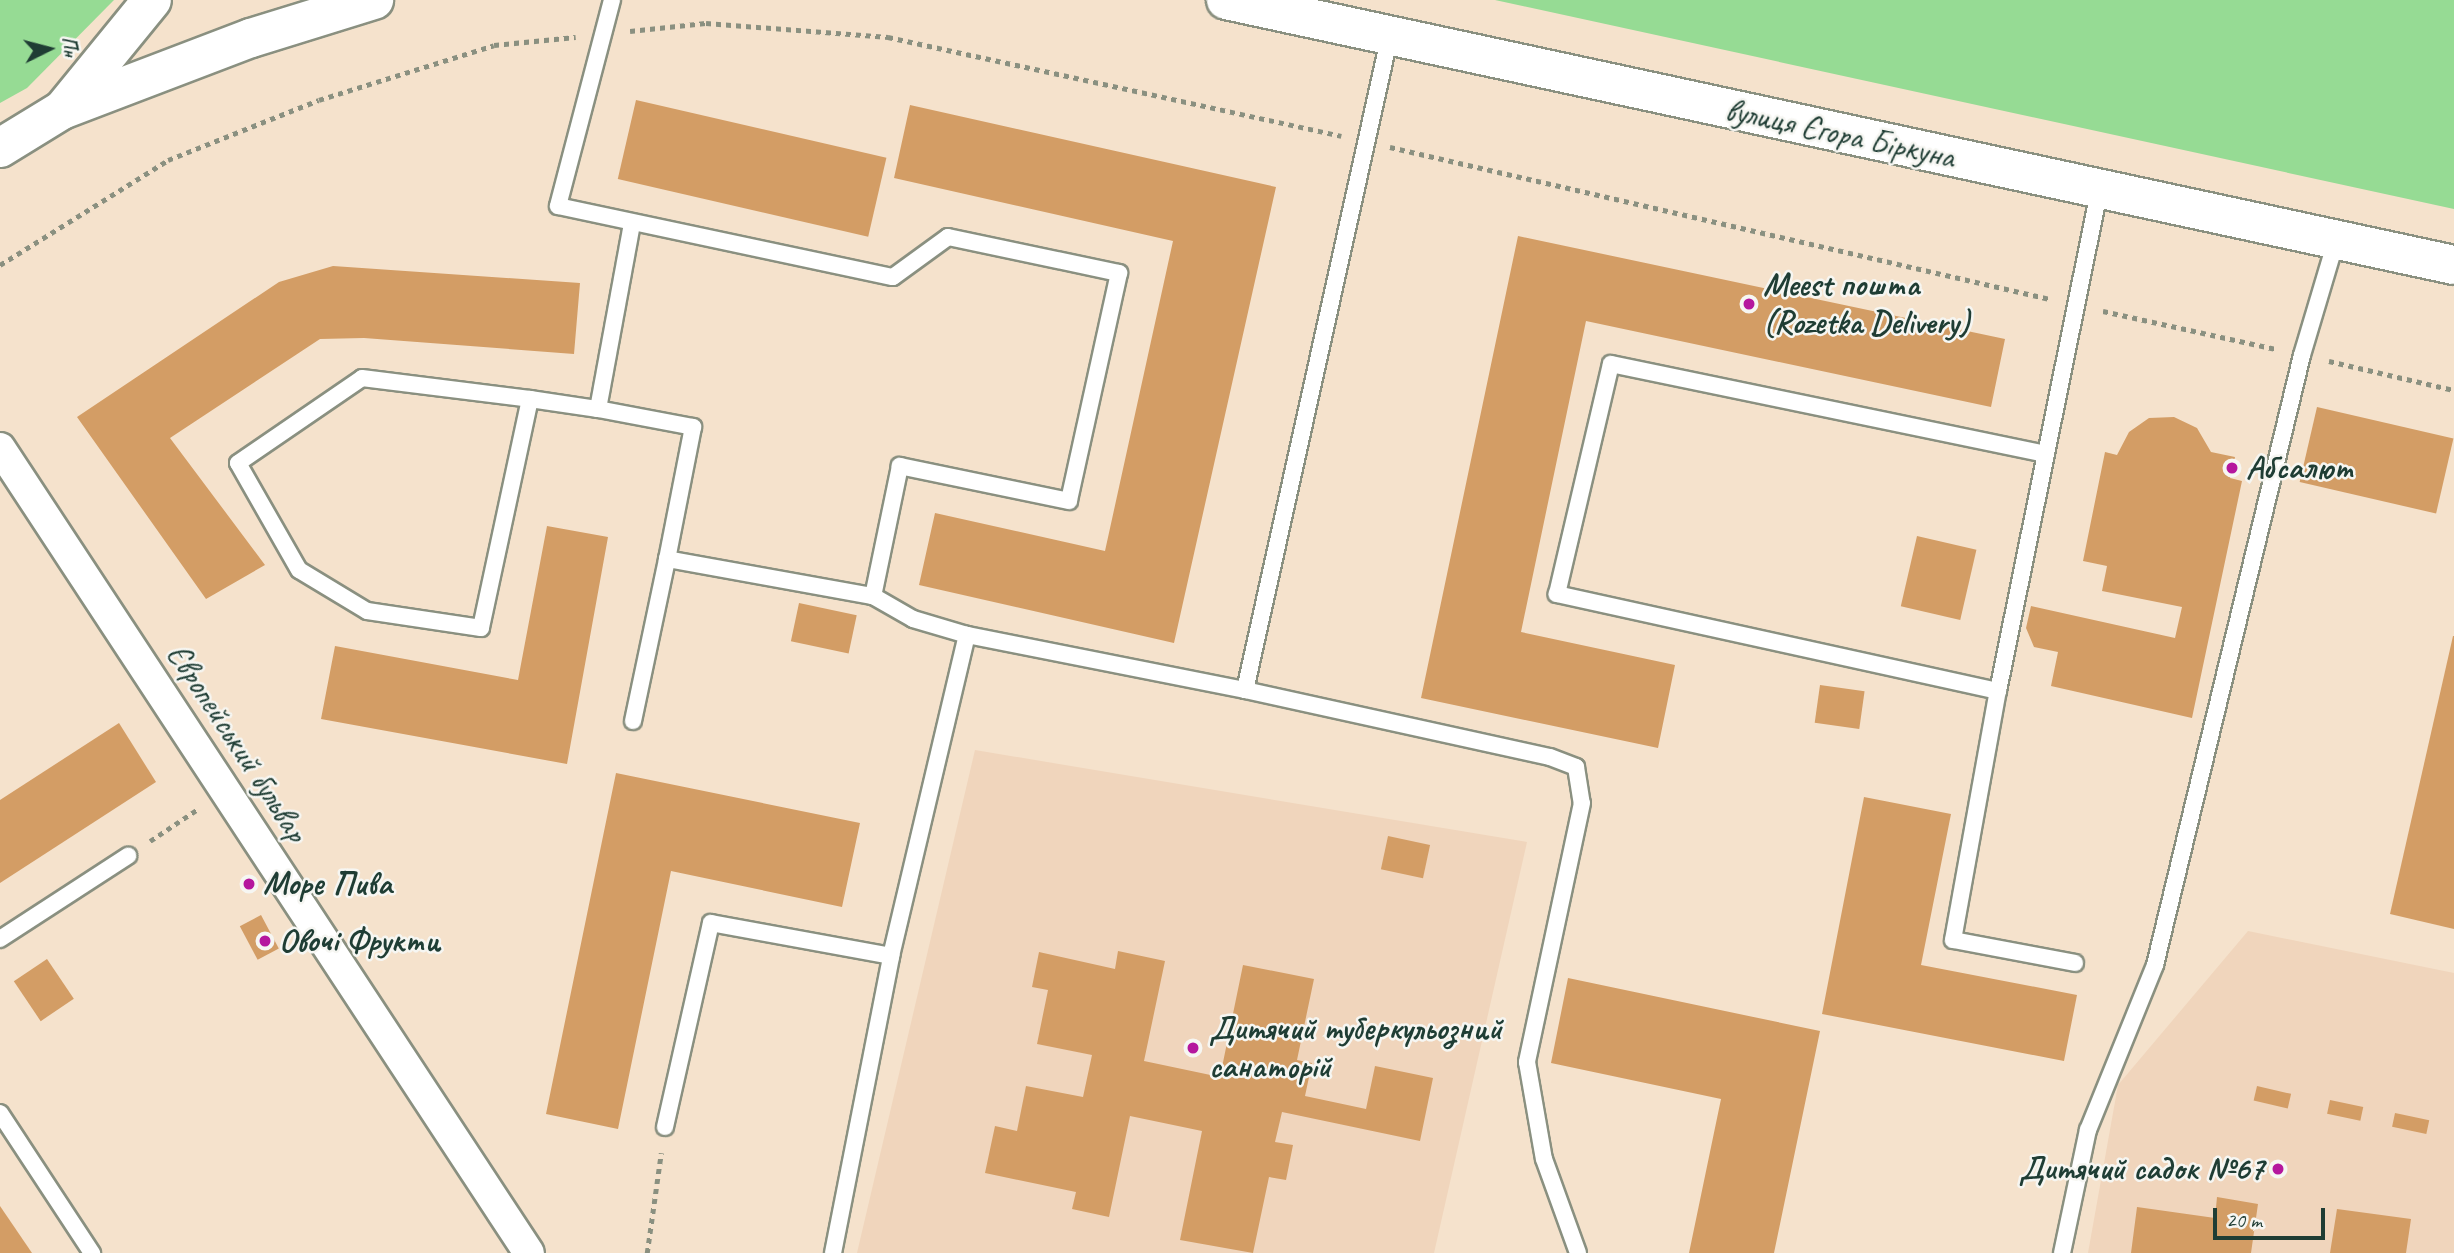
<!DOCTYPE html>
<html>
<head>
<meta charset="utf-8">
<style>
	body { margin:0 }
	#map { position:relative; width:2454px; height:1253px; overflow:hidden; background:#f5e2cc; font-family:Caveat,sans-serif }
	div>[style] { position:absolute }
	.built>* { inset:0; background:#f0d5bc }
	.green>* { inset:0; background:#96db94 }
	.building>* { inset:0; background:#d39d65; transform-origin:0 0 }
	.path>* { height:4.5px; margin-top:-2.25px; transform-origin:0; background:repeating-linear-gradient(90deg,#8a9080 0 5px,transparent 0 10px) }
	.roads { filter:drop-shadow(2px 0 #8a9080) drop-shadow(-2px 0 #8a9080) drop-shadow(0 2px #8a9080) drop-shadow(0 -2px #8a9080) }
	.lane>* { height:16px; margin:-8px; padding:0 8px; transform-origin:8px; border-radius:8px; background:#fff }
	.street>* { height:30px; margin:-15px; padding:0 15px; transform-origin:15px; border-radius:15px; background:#fff }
	.secondary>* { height:38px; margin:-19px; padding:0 19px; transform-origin:19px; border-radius:19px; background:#fff }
	.dots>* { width:19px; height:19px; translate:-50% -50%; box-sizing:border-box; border:4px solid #f6f6f2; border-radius:50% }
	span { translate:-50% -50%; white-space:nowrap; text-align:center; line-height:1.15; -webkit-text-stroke:5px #f6f6f2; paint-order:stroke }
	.street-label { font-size:33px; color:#1f3d34 }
	.poi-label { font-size:33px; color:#1f3d34; font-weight:700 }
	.left { translate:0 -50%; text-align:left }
	.right { translate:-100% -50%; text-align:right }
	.north { position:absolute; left:14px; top:14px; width:70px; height:70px; -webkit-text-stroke:5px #f6f6f2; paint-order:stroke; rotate:84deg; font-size:19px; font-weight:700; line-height:28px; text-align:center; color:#1f3d34 }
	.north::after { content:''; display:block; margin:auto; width:24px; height:32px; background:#1f3d34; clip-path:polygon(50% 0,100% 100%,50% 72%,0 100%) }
	.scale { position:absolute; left:2213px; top:1208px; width:112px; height:32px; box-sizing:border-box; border:4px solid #1f3d34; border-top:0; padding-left:9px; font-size:21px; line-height:24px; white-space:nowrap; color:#1f3d34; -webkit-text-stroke:5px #f6f6f2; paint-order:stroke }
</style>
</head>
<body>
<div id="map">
	<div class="built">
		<i style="clip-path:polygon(975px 750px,1527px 842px,1434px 1253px,857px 1253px)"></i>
		<i style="clip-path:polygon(2248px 931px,2454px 973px,2454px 1253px,2088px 1253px,2118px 1085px)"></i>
	</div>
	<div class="green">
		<i style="clip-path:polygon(0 0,114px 0,27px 88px,0 103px)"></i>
		<i style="clip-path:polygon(1495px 0,2454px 0,2454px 209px)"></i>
	</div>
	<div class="building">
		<i style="left:636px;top:100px;width:257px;height:81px;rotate:13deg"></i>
		<i style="clip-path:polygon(910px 105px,1276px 187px,1174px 643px,919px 585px,935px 513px,1105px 551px,1173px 241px,894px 178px)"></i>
		<i style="clip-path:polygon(1518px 236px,2005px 339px,1991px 407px,1586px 321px,1521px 632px,1675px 665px,1658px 748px,1421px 698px)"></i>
		<i style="clip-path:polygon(333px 266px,580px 283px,574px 354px,364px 338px,320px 339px,170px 438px,265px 565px,206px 599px,77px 417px,279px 282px)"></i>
		<i style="left:2317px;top:407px;width:140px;height:77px;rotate:13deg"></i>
		<i style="clip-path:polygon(2174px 417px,2197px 428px,2211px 452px,2235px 457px,2230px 478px,2242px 481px,2192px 718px,2051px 686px,2058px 652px,2034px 647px,2026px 628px,2031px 606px,2175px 638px,2182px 607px,2102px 591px,2107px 566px,2083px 561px,2105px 452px,2117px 455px,2129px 432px,2149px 418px)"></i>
		<i style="clip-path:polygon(547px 526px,608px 537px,567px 764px,321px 719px,335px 646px,518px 680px)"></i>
		<i style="left:1917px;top:536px;width:61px;height:72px;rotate:13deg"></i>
		<i style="left:799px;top:603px;width:59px;height:39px;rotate:12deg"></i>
		<i style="clip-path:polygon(2453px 636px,2454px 636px,2454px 929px,2390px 914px)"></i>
		<i style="left:1820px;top:685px;width:45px;height:38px;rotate:8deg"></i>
		<i style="clip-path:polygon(119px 723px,156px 782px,0 883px,0 800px)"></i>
		<i style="clip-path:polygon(616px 773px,860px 823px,842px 907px,671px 871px,618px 1129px,546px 1114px)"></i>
		<i style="clip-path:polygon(1864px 797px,1951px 814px,1921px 965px,2077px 995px,2064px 1061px,1822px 1014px)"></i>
		<i style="left:1388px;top:836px;width:43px;height:34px;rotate:12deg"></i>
		<i style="left:261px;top:915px;width:38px;height:24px;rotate:62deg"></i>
		<i style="clip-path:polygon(1118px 951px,1165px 961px,1144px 1061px,1220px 1077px,1243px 965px,1314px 979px,1297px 1060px,1312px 1063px,1305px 1096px,1366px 1109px,1375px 1066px,1433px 1078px,1420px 1141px,1282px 1112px,1275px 1142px,1293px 1145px,1286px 1180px,1269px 1177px,1253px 1253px,1180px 1240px,1202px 1131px,1130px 1116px,1109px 1217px,1072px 1209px,1076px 1192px,985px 1173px,995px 1126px,1017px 1131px,1026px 1086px,1083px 1097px,1092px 1055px,1037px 1044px,1048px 990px,1032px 987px,1039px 952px,1115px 969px)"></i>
		<i style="left:47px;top:959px;width:48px;height:40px;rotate:56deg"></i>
		<i style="clip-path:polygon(1568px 978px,1820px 1031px,1774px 1253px,1689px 1253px,1721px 1099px,1551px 1063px)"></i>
		<i style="left:2257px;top:1086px;width:35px;height:15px;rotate:13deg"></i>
		<i style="left:2330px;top:1100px;width:34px;height:14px;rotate:12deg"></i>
		<i style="left:2395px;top:1113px;width:35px;height:14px;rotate:12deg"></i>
		<i style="clip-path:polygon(2217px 1197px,2258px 1204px,2251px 1253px,2131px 1253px,2137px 1207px,2215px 1218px)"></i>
		<i style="clip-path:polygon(0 1206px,32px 1253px,0 1253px)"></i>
		<i style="clip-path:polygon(2337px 1209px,2411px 1219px,2406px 1253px,2330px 1253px)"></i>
	</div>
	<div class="path">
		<i style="left:630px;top:31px;width:76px;rotate:-6deg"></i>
		<i style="left:706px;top:23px;width:183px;rotate:4.4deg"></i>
		<i style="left:888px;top:37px;width:464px;rotate:12.3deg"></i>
		<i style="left:1390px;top:147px;width:677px;rotate:12.97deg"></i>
		<i style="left:0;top:265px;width:198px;rotate:-32deg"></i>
		<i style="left:168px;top:160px;width:162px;rotate:-21.7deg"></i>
		<i style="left:319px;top:100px;width:183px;rotate:-17.4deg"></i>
		<i style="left:494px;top:45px;width:82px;rotate:-5.6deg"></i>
		<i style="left:2103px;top:311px;width:177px;rotate:12.4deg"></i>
		<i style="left:2329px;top:361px;width:128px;rotate:13.1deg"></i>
		<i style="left:150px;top:841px;width:58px;rotate:-33.7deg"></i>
		<i style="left:647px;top:1253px;width:101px;rotate:-82deg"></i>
	</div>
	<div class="roads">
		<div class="lane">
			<i style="left:612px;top:0;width:213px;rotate:104.7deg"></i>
			<i style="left:558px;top:206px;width:342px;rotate:12deg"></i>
			<i style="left:893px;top:277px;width:68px;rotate:-36deg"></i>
			<i style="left:948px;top:237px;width:175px;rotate:11.9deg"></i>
			<i style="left:1119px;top:273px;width:233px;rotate:102.4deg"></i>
			<i style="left:1069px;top:501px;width:173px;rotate:-168.3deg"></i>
			<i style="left:900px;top:466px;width:133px;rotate:101.7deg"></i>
			<i style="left:530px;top:399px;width:234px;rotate:102.1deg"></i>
			<i style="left:481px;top:628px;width:115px;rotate:-171.5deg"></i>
			<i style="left:367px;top:611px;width:79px;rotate:-148.9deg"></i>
			<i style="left:299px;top:570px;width:123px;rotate:-119.7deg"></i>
			<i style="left:238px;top:463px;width:150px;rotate:-34.4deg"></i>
			<i style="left:362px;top:378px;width:169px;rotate:7.1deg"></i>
			<i style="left:530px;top:399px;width:69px;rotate:8.4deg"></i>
			<i style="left:598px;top:409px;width:97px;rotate:10.7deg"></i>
			<i style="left:693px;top:427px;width:135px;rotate:101.1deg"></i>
			<i style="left:667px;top:559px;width:209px;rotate:10.2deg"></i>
			<i style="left:873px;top:596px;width:46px;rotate:29.9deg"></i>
			<i style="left:913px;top:619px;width:56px;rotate:16.5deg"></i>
			<i style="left:967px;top:635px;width:283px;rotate:11.2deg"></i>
			<i style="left:1245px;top:690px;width:312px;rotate:12.4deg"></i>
			<i style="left:1550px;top:757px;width:28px;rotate:21deg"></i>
			<i style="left:1576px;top:767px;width:36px;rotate:81deg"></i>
			<i style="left:1582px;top:803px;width:265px;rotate:102deg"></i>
			<i style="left:1527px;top:1062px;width:98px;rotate:80.1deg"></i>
			<i style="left:1544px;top:1159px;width:100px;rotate:70.1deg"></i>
			<i style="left:598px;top:409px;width:189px;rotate:-79.6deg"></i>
			<i style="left:1245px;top:690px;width:671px;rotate:-77.52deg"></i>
			<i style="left:1998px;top:691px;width:452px;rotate:-167.6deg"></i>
			<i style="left:1557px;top:594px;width:236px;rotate:-76.8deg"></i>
			<i style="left:1611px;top:364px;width:444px;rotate:11.7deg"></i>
			<i style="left:633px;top:721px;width:166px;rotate:-78.1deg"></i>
			<i style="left:0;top:939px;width:153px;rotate:-33deg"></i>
			<i style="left:2075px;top:963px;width:124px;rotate:-169.3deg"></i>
			<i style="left:1953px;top:940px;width:253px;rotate:-79.8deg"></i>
			<i style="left:1998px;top:691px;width:509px;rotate:-78.56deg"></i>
			<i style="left:0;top:1113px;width:168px;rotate:56.7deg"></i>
			<i style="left:665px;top:1127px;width:209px;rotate:-77.3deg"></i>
			<i style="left:711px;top:923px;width:183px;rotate:10.4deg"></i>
			<i style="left:891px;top:956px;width:330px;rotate:-76.7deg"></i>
			<i style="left:833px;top:1253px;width:303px;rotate:-78.9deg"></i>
			<i style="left:2062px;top:1253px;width:126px;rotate:-78.1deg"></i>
			<i style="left:2088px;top:1130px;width:178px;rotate:-67.9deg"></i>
			<i style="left:2155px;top:965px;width:627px;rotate:-76.45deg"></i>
			<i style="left:2302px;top:355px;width:119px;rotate:-73.4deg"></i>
		</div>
		<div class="street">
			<i style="left:0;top:448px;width:963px;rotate:56.69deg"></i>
		</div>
		<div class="secondary">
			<i style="left:1226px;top:0;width:1256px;rotate:12.18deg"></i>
			<i style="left:64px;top:108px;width:139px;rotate:-50.8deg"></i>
			<i style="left:0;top:148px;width:73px;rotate:-31.5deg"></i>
			<i style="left:62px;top:110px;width:202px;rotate:-20.9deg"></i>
			<i style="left:251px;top:38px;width:129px;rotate:-17.2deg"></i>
		</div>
	</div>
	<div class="dots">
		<i style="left:1749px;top:304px;background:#b5179e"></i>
		<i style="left:2232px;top:468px;background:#b5179e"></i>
		<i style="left:249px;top:884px;background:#b5179e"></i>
		<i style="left:265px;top:941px;background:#b5179e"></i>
		<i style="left:1193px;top:1048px;background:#b5179e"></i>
		<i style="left:2278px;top:1169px;background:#b5179e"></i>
	</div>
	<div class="street-label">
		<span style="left:1840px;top:134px;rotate:12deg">вулиця Єгора Біркуна</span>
		<span style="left:237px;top:743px;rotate:57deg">Європейський бульвар</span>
	</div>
	<div class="poi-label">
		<span class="left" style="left:1763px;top:304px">Meest пошта<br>(Rozetka Delivery)</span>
		<span class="left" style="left:2246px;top:468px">Абсалют</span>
		<span class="left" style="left:263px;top:884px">Море Пива</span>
		<span class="left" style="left:279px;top:941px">Овочі Фрукти</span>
		<span class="left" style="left:1209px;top:1048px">Дитячий туберкульозний<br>санаторій</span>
		<span class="right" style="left:2264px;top:1169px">Дитячий садок №67</span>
	</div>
	<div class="north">Пн</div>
	<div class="scale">20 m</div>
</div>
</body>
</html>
